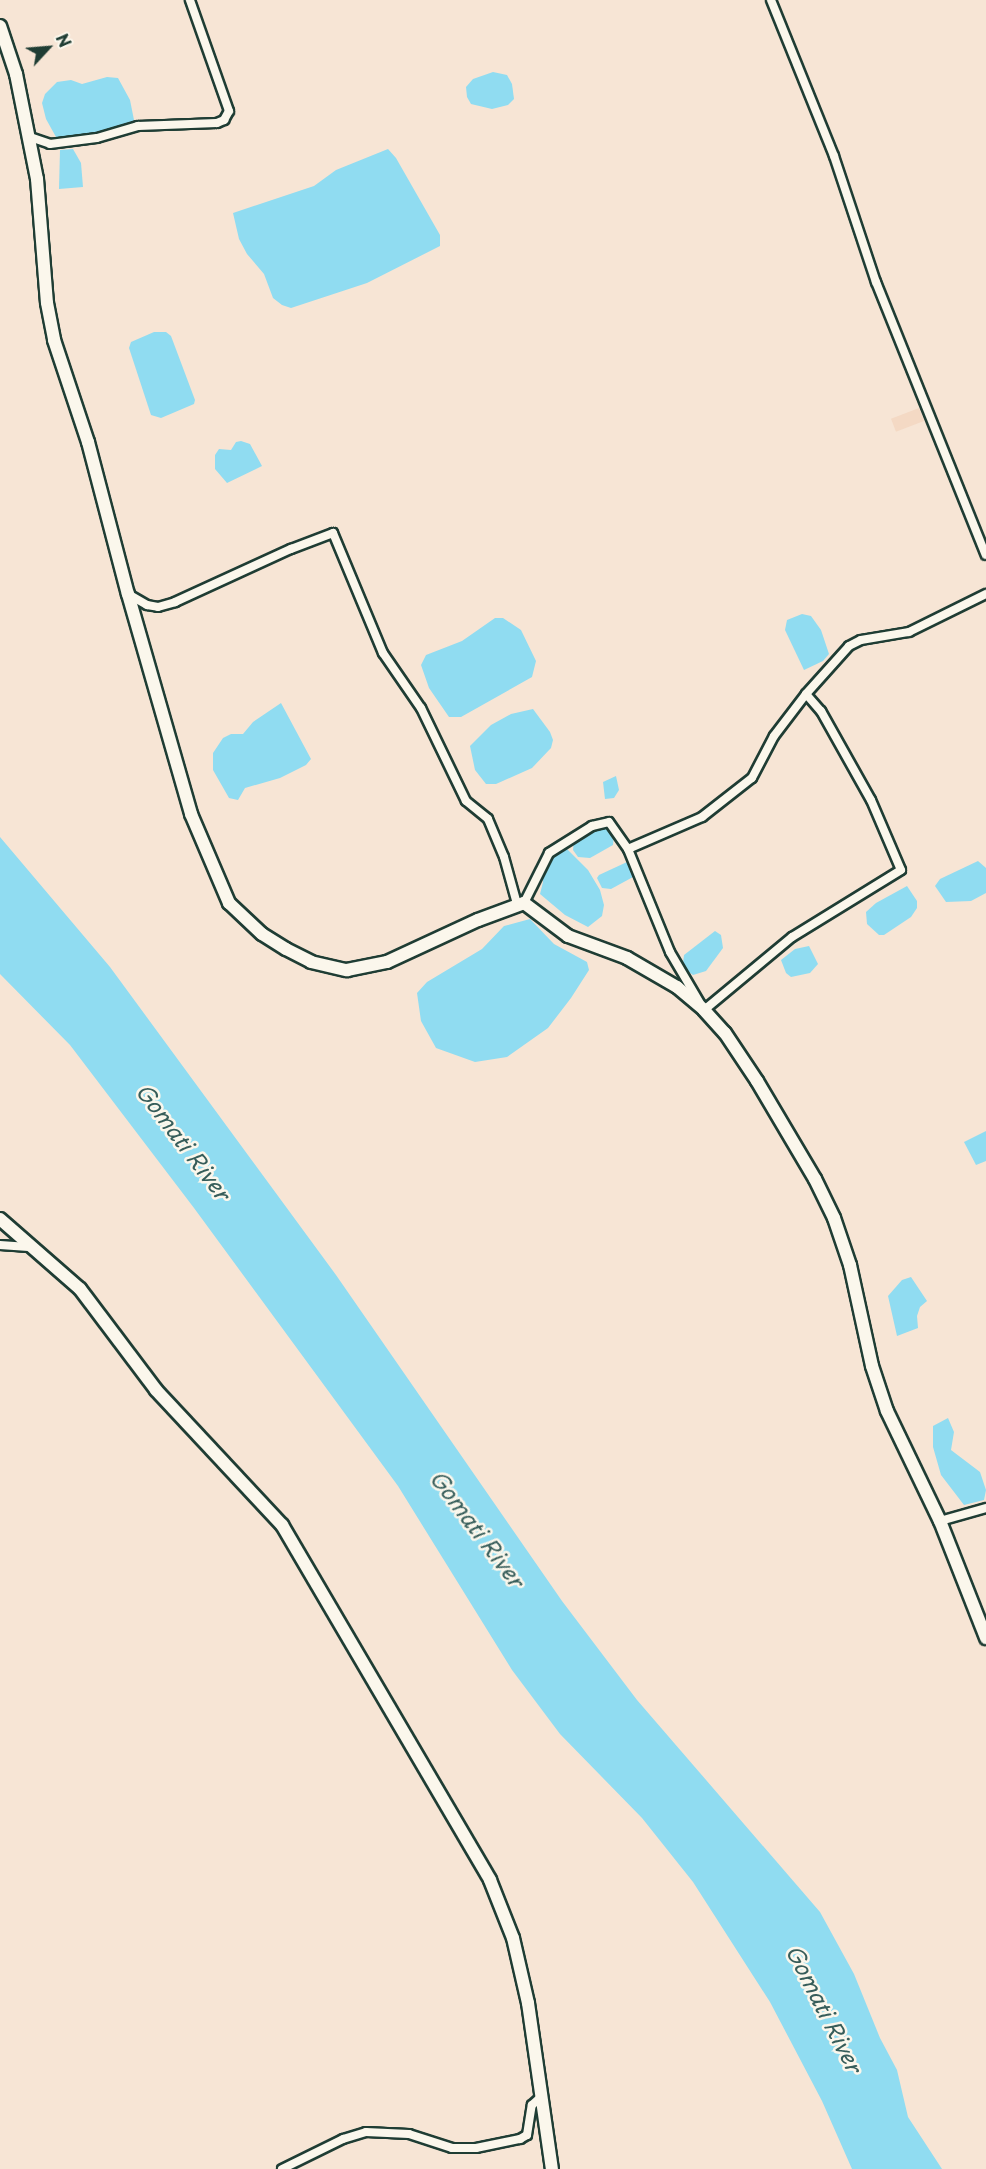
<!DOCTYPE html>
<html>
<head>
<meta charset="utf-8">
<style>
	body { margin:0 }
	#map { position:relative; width:986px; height:2169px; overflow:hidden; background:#f7e5d5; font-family:"Playpen Sans",sans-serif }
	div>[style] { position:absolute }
	.built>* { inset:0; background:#f4d9c4; transform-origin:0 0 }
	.water>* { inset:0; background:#90dcf1 }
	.roads { filter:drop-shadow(2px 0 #1f3d34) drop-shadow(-2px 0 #1f3d34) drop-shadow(0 2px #1f3d34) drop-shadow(0 -2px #1f3d34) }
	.street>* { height:8px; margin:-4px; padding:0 4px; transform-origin:4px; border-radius:4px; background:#fbf7ec }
	.secondary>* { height:12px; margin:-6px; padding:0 6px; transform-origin:6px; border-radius:6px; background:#fbf7ec }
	span { translate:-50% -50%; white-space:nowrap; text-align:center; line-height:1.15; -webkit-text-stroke:5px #fbf7ec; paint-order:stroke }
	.water-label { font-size:22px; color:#365d5a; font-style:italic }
	.north { position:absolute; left:18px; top:18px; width:60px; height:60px; -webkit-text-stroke:4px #fbf7ec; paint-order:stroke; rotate:64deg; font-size:16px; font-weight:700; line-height:24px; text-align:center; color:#1f3d34 }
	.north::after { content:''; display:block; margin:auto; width:21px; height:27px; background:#1f3d34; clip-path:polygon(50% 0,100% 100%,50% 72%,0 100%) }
</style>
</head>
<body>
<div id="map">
	<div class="built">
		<i style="left:919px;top:408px;width:14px;height:30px;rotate:69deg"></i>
	</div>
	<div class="water">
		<i style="clip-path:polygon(493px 72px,507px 75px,512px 84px,514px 99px,508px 105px,492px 109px,471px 104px,467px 97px,466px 87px,473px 79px)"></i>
		<i style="clip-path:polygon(107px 77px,118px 78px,130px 100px,134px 120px,126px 126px,87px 137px,62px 140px,56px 137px,46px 119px,42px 103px,45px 94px,57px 82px,71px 80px,82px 84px)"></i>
		<i style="clip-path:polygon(73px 149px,81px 163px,83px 187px,59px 189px,60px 150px)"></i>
		<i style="clip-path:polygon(388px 149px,396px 158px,440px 235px,440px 246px,367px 283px,291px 308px,282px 305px,273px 298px,264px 274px,247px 254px,239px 239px,233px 213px,314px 186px,336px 170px)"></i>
		<i style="clip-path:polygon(154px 332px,166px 332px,171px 336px,195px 400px,194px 404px,161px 418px,151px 415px,129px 348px,131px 342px)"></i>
		<i style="clip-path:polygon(241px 441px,250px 444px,262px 466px,227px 483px,215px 469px,215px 455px,219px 449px,231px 450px,236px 442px)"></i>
		<i style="clip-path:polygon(802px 614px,811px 616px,821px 630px,829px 654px,823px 661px,804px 670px,785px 630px,787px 620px)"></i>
		<i style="clip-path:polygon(495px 618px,503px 618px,521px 630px,536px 661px,532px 677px,461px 717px,449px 717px,429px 688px,421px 665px,426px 655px,462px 641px)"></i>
		<i style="clip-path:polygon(281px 703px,311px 759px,306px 765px,280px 778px,245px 788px,238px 800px,229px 798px,213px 770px,213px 753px,223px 738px,231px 734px,243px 734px,253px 722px)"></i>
		<i style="clip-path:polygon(533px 709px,550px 732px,553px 740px,551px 748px,532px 768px,496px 784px,486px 784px,475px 770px,470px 746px,491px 725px,511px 714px)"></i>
		<i style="clip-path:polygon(616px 776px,619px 790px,614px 798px,605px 799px,603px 782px)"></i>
		<i style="clip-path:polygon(605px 826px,614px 835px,613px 845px,590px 858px,578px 857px,573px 850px,574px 840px,595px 827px)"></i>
		<i style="clip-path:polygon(0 837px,110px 967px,336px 1275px,562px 1601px,637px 1700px,820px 1912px,854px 1974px,880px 2038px,897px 2070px,908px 2117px,942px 2169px,852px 2169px,822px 2101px,770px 2002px,693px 1882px,642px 1818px,560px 1734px,512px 1670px,398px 1486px,194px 1208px,70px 1045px,0 974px)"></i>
		<i style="clip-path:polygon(565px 847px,588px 870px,600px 890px,604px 905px,602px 916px,588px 927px,565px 915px,540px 894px,543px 882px,542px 869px,550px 856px)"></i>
		<i style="clip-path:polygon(978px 861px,986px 868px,986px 893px,971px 901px,946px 902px,935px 886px,940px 879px)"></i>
		<i style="clip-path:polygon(627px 862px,635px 871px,633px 877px,611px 889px,602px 888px,597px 878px,599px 875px)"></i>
		<i style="clip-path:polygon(907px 886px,917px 901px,917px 908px,911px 917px,884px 935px,879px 935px,867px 924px,866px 912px,876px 903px)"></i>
		<i style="clip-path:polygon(530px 919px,554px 944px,587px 962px,589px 970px,571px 998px,548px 1028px,507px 1057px,475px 1062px,436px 1048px,421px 1021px,417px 993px,427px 982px,482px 949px,504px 926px)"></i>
		<i style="clip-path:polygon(715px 931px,721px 935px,723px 948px,706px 971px,693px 975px,686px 970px,683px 963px,684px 955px)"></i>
		<i style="clip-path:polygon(809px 946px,818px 964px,810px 973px,791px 977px,786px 973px,781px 960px,795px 949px)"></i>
		<i style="clip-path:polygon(986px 1131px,986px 1161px,976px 1165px,964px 1142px)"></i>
		<i style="clip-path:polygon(911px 1277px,927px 1301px,920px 1307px,917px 1316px,918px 1328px,897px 1336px,888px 1296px,902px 1280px)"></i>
		<i style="clip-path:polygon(948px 1418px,954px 1432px,951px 1450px,980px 1472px,986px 1490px,984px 1500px,964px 1505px,941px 1475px,933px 1447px,933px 1426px)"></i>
	</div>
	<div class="roads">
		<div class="street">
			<i style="left:771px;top:0;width:168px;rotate:68deg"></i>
			<i style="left:834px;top:156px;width:133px;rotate:71.6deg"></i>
			<i style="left:876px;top:282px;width:294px;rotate:68.1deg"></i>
			<i style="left:30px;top:137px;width:21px;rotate:19deg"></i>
			<i style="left:50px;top:144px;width:47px;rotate:-7.3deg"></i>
			<i style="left:97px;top:138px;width:43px;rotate:-16.3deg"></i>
			<i style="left:138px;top:126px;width:79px;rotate:-2.2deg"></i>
			<i style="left:217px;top:123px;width:8px;rotate:-23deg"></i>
			<i style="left:224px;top:120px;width:10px;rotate:-61deg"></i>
			<i style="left:229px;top:111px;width:118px;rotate:-109.4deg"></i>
			<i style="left:128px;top:594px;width:22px;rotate:30deg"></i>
			<i style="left:147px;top:605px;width:11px;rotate:10deg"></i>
			<i style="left:158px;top:607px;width:18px;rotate:-16deg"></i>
			<i style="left:175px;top:602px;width:128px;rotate:-24.6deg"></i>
			<i style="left:291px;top:549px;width:45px;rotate:-20.9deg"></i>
			<i style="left:333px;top:533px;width:130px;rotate:67.4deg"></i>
			<i style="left:383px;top:653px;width:67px;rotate:55.4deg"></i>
			<i style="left:421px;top:708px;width:103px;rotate:64.2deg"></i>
			<i style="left:466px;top:801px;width:28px;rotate:39deg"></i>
			<i style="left:488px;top:819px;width:41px;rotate:67.2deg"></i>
			<i style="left:504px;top:857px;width:49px;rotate:74.5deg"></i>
			<i style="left:806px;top:694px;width:23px;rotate:49deg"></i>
			<i style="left:821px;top:711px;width:102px;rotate:60.7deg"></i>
			<i style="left:871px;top:800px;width:76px;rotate:66.8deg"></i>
			<i style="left:901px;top:870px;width:128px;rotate:148.4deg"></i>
			<i style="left:792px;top:937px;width:114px;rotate:140.3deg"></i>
			<i style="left:704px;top:1010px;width:67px;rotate:-120.4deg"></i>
			<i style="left:670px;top:952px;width:111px;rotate:-112.2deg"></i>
			<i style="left:628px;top:849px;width:81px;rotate:-23.4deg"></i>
			<i style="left:702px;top:817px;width:63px;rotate:-38deg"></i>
			<i style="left:752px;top:778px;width:47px;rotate:-62.4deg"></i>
			<i style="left:774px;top:736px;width:53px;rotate:-52.7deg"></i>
			<i style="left:806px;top:694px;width:64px;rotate:-48.1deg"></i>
			<i style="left:849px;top:646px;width:13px;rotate:-27deg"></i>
			<i style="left:861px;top:640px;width:49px;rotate:-9.5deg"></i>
			<i style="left:909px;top:632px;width:86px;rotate:-26.3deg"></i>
			<i style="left:524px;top:903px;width:56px;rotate:-63.4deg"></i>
			<i style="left:549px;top:853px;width:51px;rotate:-32.1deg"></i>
			<i style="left:592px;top:826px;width:17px;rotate:-13deg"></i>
			<i style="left:609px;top:822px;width:33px;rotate:55deg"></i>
			<i style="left:0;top:1245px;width:32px;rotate:4deg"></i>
			<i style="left:940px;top:1521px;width:48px;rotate:-15.8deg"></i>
			<i style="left:282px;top:2169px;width:68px;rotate:-26.2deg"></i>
			<i style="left:343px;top:2139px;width:24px;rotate:-17deg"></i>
			<i style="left:366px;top:2132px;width:43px;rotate:2.7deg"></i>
			<i style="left:409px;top:2134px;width:45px;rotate:18deg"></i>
			<i style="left:452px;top:2148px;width:24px"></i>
			<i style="left:476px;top:2148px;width:45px;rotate:-11.6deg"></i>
			<i style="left:520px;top:2139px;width:8px;rotate:-30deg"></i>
			<i style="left:527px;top:2135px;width:30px;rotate:-81deg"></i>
			<i style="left:532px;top:2105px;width:12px;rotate:-42deg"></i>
		</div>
		<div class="secondary">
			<i style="left:0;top:26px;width:51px;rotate:71.6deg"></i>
			<i style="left:16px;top:74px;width:107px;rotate:78.7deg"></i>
			<i style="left:37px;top:179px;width:124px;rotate:85.4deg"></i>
			<i style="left:47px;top:303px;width:38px;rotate:79deg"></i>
			<i style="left:54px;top:340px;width:108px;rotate:71.6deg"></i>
			<i style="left:88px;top:442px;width:157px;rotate:75.3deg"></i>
			<i style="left:128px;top:594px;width:229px;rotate:74deg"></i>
			<i style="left:191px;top:814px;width:97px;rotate:66.9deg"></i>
			<i style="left:229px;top:903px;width:45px;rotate:43.2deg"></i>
			<i style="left:262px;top:934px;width:28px;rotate:32deg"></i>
			<i style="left:286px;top:949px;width:28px;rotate:27deg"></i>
			<i style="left:311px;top:962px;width:37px;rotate:13deg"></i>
			<i style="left:347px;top:970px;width:41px;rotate:-11.3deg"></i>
			<i style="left:387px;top:962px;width:100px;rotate:-24.8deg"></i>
			<i style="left:478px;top:920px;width:49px;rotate:-20.3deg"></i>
			<i style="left:524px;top:903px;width:55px;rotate:36.9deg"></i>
			<i style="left:568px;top:936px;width:63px;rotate:20.4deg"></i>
			<i style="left:627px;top:958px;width:58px;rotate:30.1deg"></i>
			<i style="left:677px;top:987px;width:35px;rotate:40deg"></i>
			<i style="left:704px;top:1010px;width:31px;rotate:48deg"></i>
			<i style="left:725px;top:1033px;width:58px;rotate:56.3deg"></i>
			<i style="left:757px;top:1081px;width:114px;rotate:59.4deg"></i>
			<i style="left:815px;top:1179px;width:43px;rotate:64deg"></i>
			<i style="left:834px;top:1218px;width:50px;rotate:71.2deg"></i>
			<i style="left:850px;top:1265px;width:103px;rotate:77.7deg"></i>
			<i style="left:872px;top:1366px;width:47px;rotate:71.6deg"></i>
			<i style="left:887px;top:1411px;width:122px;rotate:64.3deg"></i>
			<i style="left:940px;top:1521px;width:126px;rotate:68.5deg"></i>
			<i style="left:0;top:1219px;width:106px;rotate:41.2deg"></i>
			<i style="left:80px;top:1289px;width:126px;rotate:53deg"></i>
			<i style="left:156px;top:1390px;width:185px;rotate:47deg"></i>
			<i style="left:282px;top:1525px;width:411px;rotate:59.6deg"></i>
			<i style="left:490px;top:1880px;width:62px;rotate:68.4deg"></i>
			<i style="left:513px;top:1938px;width:67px;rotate:77deg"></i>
			<i style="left:528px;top:2003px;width:168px;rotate:81.8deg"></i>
		</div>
	</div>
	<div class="water-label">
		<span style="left:184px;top:1141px;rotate:53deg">Gomati River</span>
		<span style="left:478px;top:1528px;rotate:53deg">Gomati River</span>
		<span style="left:825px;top:2008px;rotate:63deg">Gomati River</span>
	</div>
	<div class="north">N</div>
</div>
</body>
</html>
